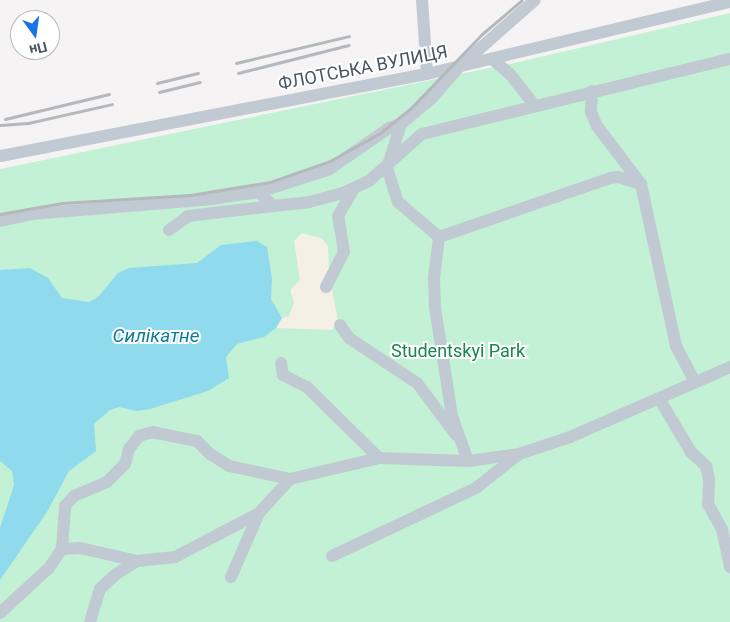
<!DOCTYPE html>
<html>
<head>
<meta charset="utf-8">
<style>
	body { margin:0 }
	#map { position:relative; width:730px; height:622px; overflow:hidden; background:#f5f3f3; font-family:Roboto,sans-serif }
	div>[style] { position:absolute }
	.green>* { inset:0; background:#c3f1d5 }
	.sand>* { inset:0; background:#f5f0e5 }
	.water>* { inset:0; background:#90daee }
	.minor>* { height:12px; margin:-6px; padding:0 6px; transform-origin:6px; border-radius:6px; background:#c1cad2 }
	.rail>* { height:3px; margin:-1.5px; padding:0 1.5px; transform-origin:1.5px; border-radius:1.5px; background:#b5b8bd }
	span { translate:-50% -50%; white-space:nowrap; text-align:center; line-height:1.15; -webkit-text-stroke:4px #fff; paint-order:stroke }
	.street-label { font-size:18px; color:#4a5661 }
	.park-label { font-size:18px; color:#17864f }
	.water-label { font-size:19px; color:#0c7c9b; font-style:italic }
	.north { position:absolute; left:10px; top:10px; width:50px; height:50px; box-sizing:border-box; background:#fff; border:1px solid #b7bbc0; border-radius:50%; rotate:166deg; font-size:14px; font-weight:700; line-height:20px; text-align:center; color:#4a5661 }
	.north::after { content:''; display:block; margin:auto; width:18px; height:22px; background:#1a73e8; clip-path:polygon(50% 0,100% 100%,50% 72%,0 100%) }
</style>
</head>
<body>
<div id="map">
	<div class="green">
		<i style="clip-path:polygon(730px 13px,730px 622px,0 622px,0 169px,514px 63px)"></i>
	</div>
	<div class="sand">
		<i style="clip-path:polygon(302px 233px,321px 238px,328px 246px,329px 274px,338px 321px,332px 330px,276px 328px,282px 318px,289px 316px,294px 303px,290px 290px,300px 280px,294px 241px)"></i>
	</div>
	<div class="water">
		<i style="clip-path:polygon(257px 241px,267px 247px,272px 279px,271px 299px,282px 318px,276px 328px,264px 337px,237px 344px,226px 357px,229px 378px,208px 391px,150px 409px,137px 411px,119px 407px,110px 410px,94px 424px,96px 451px,69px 471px,47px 512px,0 580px,0 528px,14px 485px,12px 471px,0 461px,0 270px,30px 268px,48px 278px,62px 298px,89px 302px,98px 297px,118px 273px,129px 268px,197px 263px,221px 245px)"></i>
	</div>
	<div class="minor">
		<i style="left:422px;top:0;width:74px;rotate:86.1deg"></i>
		<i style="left:492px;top:59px;width:23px;rotate:40deg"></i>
		<i style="left:510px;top:74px;width:39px;rotate:52deg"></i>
		<i style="left:592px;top:91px;width:21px;rotate:93deg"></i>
		<i style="left:591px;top:112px;width:15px;rotate:67deg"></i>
		<i style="left:597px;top:126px;width:73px;rotate:52.8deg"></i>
		<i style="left:641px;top:184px;width:166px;rotate:77.8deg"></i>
		<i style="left:676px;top:346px;width:41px;rotate:62.2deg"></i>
		<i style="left:0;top:156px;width:435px;rotate:-10.9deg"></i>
		<i style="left:427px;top:74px;width:311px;rotate:-13.4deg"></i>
		<i style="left:259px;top:192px;width:72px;rotate:-17.7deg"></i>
		<i style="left:328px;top:170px;width:74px;rotate:-34.5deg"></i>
		<i style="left:389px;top:128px;width:13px;rotate:-18deg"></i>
		<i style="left:0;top:221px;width:33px;rotate:-12deg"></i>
		<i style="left:32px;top:214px;width:173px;rotate:-4.7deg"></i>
		<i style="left:204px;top:200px;width:56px;rotate:-8.3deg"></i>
		<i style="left:259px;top:192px;width:20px;rotate:45deg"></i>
		<i style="left:273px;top:206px;width:36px;rotate:-6deg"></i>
		<i style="left:309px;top:202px;width:35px;rotate:-15deg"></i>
		<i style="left:343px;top:193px;width:29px;rotate:-25deg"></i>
		<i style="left:369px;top:181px;width:71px;rotate:-41.6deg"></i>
		<i style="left:422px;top:134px;width:317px;rotate:-13.7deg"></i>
		<i style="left:169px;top:230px;width:24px;rotate:-36deg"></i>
		<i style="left:188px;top:216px;width:86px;rotate:-6.7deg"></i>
		<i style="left:439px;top:237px;width:181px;rotate:-19deg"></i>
		<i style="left:610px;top:178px;width:8px;rotate:-7deg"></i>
		<i style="left:618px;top:177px;width:24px;rotate:17deg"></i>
		<i style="left:326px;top:287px;width:39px;rotate:-63deg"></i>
		<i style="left:344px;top:252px;width:36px;rotate:-99deg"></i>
		<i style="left:338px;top:216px;width:32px;rotate:-60deg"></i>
		<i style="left:340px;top:325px;width:16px;rotate:55deg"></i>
		<i style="left:349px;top:338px;width:82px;rotate:33.5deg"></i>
		<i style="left:417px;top:383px;width:65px;rotate:53.1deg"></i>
		<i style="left:281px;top:363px;width:12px;rotate:81deg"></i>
		<i style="left:283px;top:375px;width:27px;rotate:27deg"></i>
		<i style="left:307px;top:387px;width:101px;rotate:44.6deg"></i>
		<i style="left:660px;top:400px;width:61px;rotate:59.2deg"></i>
		<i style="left:691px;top:452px;width:21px;rotate:43deg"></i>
		<i style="left:706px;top:466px;width:13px;rotate:77deg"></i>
		<i style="left:709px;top:479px;width:25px;rotate:92deg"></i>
		<i style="left:708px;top:504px;width:29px;rotate:61deg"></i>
		<i style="left:722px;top:529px;width:39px;rotate:78deg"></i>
		<i style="left:468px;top:461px;width:48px;rotate:-109.6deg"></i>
		<i style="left:452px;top:416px;width:110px;rotate:-98.9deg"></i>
		<i style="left:435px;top:307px;width:29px;rotate:-92deg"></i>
		<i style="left:434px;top:278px;width:41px;rotate:-83deg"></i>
		<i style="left:439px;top:237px;width:54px;rotate:-139.5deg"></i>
		<i style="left:398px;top:202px;width:36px;rotate:-108deg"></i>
		<i style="left:387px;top:168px;width:46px;rotate:-72.3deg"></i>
		<i style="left:401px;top:124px;width:39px;rotate:-40deg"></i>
		<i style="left:431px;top:99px;width:43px;rotate:-48.8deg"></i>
		<i style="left:459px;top:67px;width:101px;rotate:-41.4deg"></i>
		<i style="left:290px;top:479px;width:91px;rotate:-13.3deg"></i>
		<i style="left:379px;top:458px;width:89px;rotate:1.9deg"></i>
		<i style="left:468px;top:461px;width:51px;rotate:-7.8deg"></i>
		<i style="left:519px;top:454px;width:54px;rotate:-18.4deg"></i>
		<i style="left:570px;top:437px;width:175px;rotate:-23.6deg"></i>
		<i style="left:62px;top:549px;width:43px;rotate:-86deg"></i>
		<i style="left:65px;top:506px;width:13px;rotate:-48deg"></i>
		<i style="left:74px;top:496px;width:36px;rotate:-23deg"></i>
		<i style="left:107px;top:482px;width:25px;rotate:-45deg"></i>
		<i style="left:125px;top:464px;width:16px;rotate:-75deg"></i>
		<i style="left:129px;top:449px;width:16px;rotate:-52deg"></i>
		<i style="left:139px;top:436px;width:14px;rotate:-17deg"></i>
		<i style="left:152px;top:432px;width:46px;rotate:11.3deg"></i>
		<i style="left:197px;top:441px;width:18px;rotate:45deg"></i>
		<i style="left:210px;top:454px;width:22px;rotate:32deg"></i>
		<i style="left:229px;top:466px;width:62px;rotate:12deg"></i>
		<i style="left:290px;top:479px;width:46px;rotate:132.4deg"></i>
		<i style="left:332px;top:556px;width:159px;rotate:-25.3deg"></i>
		<i style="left:476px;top:488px;width:55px;rotate:-38.3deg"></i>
		<i style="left:137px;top:561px;width:38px;rotate:-6deg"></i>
		<i style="left:175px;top:557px;width:95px;rotate:-27.6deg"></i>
		<i style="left:259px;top:513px;width:70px;rotate:113.6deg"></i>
		<i style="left:0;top:613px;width:67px;rotate:-42.6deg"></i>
		<i style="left:49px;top:568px;width:23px;rotate:-56deg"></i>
		<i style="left:62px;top:549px;width:18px;rotate:-3deg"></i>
		<i style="left:80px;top:548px;width:58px;rotate:12.8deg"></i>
		<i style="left:137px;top:561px;width:25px;rotate:148deg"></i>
		<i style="left:116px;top:574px;width:22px;rotate:137deg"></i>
		<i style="left:100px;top:589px;width:34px;rotate:107deg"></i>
	</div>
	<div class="rail">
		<i style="left:236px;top:63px;width:116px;rotate:-13.4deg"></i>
		<i style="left:238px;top:73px;width:114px;rotate:-14.2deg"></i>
		<i style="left:157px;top:83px;width:42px;rotate:-13.7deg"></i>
		<i style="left:159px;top:92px;width:42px;rotate:-13.7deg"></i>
		<i style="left:5px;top:119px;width:107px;rotate:-13.5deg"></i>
		<i style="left:0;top:125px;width:28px;rotate:-4deg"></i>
		<i style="left:28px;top:123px;width:86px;rotate:-12.7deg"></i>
		<i style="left:0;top:214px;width:63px;rotate:-10.1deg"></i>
		<i style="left:62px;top:203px;width:128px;rotate:-3.6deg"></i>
		<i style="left:190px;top:195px;width:81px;rotate:-9.2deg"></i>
		<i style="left:270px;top:182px;width:64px;rotate:-19.3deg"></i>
		<i style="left:330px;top:161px;width:57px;rotate:-29.2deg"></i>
		<i style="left:380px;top:133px;width:38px;rotate:-39deg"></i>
		<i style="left:410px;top:109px;width:104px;rotate:-46.2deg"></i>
		<i style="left:482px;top:34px;width:52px;rotate:-40.4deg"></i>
	</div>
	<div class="street-label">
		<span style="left:363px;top:68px;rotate:-11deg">ФЛОТСЬКА ВУЛИЦЯ</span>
	</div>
	<div class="park-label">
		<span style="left:458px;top:351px">Studentskyi Park</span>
	</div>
	<div class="water-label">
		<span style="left:156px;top:336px">Силікатне</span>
	</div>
	<div class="north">Пн</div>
</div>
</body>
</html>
